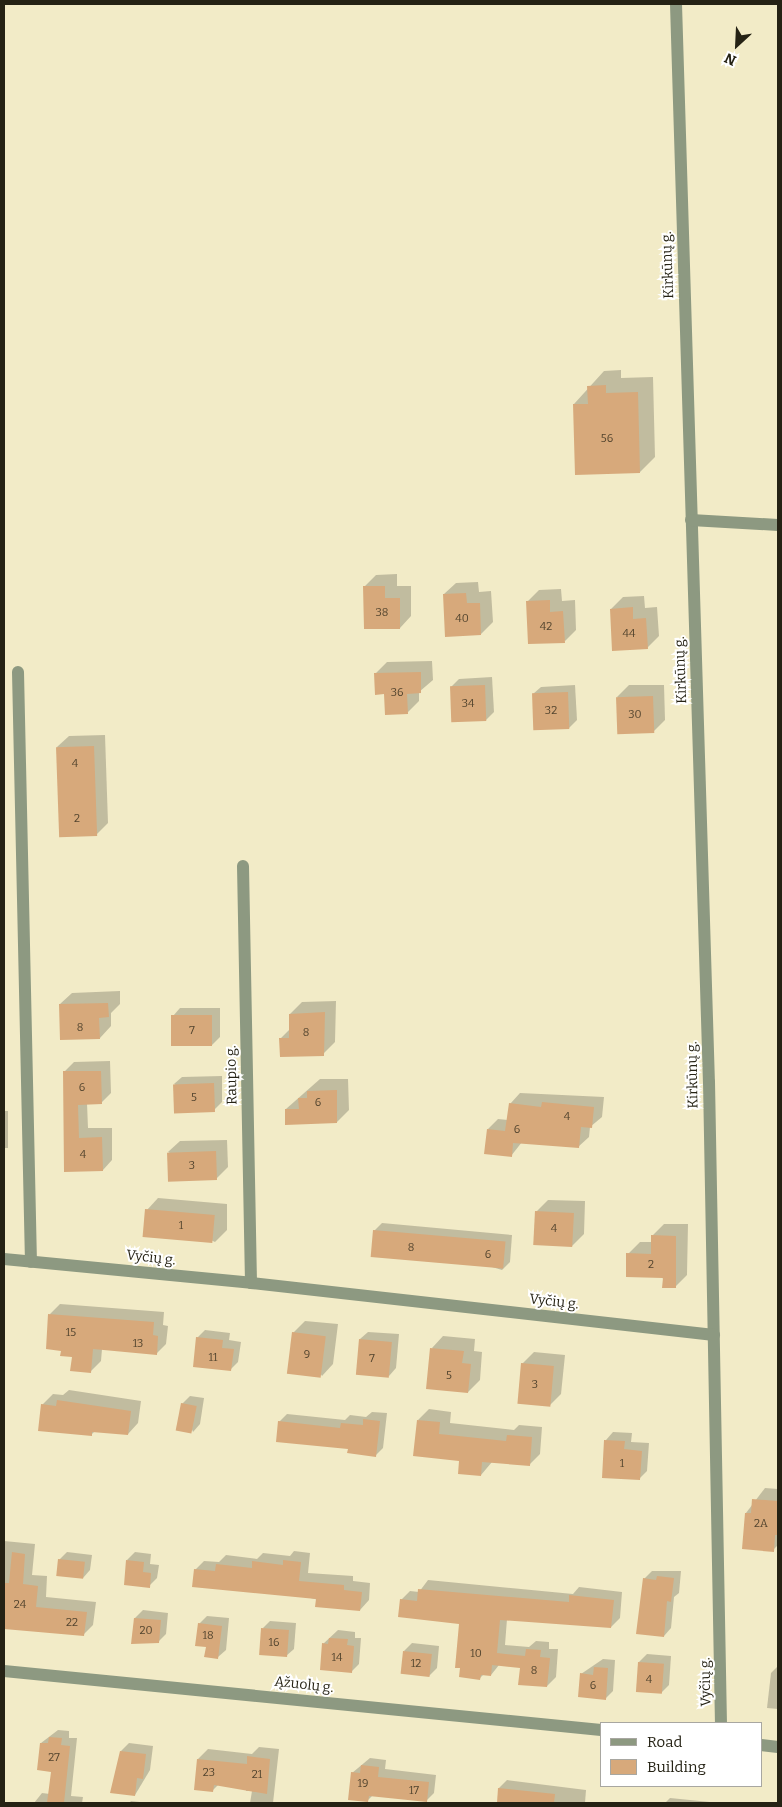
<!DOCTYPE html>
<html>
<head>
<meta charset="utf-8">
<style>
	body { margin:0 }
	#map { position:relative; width:782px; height:1807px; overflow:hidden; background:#f2ebc7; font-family:Bitter,serif }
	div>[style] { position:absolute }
	.shadow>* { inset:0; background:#0003; transform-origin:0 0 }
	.building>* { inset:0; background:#d7a97b; transform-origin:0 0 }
	.minor>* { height:12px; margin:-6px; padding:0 6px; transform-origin:6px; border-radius:6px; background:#8d9981 }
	span { translate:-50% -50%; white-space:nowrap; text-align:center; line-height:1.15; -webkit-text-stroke:4px #fff; paint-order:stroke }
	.number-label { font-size:11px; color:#52442e }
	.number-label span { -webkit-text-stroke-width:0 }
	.street-label { font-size:14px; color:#252214 }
	.frame { position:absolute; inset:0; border:5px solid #252214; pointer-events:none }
	.legend { position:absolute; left:600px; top:1722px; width:162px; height:65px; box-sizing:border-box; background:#fff; border:1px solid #a8a7a1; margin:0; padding:6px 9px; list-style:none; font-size:15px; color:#252214 }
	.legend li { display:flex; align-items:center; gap:10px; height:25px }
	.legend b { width:25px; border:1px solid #a8a7a1 }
	.north { position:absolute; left:712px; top:20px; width:50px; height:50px; -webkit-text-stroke:4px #fff; paint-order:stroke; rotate:205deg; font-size:14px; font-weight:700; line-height:20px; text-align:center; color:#252214 }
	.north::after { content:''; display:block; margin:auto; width:18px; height:22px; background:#252214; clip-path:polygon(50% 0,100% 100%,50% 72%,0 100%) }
</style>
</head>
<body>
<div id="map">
	<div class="shadow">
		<i style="clip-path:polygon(621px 370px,621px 378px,653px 377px,655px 457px,640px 472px,574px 404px,604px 371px)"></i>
		<i style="clip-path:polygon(397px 574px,397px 586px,411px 586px,411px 616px,400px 628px,365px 586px,376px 575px)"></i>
		<i style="clip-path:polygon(478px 582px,479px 592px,491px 591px,493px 622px,481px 634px,444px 594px,456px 583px)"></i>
		<i style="clip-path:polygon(561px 589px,562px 601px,575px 600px,576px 630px,565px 641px,527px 602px,539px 590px)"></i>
		<i style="clip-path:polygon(644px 596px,645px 608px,657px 607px,659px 636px,647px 648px,611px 609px,623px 597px)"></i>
		<i style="clip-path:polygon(432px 661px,433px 680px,419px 692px,419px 701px,407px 713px,385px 693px,375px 674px,387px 662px)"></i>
		<i style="clip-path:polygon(492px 677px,494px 712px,486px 720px,451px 687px,459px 679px)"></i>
		<i style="clip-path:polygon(575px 685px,577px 720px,569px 728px,533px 694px,541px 687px)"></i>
		<i style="clip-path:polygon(629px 685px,664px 685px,665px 720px,653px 732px,617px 697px)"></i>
		<i style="clip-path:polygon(105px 735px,108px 823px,96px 835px,57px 747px,69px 736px)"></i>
		<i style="clip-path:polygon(120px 991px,120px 1004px,111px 1013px,111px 1026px,100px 1038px,60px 1004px,72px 993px)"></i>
		<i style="clip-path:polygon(336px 1001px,335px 1042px,323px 1054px,280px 1039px,290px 1029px,290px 1014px,302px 1002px)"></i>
		<i style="clip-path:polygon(180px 1008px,220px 1008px,220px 1037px,212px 1045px,173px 1016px)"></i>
		<i style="clip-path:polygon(110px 1061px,111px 1093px,101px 1103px,87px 1103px,88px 1128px,112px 1128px,112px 1160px,103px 1170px,65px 1171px,64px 1072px,74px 1062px)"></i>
		<i style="clip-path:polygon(222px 1076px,222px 1102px,214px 1110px,174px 1084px,182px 1077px)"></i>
		<i style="clip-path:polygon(320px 1079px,348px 1079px,349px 1110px,337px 1122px,286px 1109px)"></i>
		<i style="clip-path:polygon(520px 1093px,604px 1097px,602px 1117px,590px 1127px,589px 1137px,578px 1147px,522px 1142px,511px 1156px,488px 1129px,498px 1119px,508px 1120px,510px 1104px)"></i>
		<i style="left:4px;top:1111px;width:4px;height:37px"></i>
		<i style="clip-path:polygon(227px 1140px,228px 1167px,216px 1179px,168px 1152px,180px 1141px)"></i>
		<i style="clip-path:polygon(158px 1198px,227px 1204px,227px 1230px,215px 1242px,147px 1210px)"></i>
		<i style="clip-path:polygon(548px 1200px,585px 1201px,584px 1234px,572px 1246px,536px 1212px)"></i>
		<i style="clip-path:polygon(382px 1223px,512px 1235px,510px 1262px,502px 1270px,374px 1231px)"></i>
		<i style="clip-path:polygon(664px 1224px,688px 1224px,687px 1275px,675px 1287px,628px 1254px,640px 1242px,652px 1242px,652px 1236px)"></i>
		<i style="clip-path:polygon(60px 1304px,164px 1312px,163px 1325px,168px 1326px,166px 1344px,156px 1354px,102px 1349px,101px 1361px,91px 1371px,62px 1350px,50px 1314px)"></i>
		<i style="clip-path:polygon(305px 1321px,338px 1324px,333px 1364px,322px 1376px,293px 1333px)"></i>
		<i style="clip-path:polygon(205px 1330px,230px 1333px,229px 1340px,241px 1342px,238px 1362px,230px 1370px,197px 1338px)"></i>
		<i style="clip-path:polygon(368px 1332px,399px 1334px,396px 1368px,389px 1376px,360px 1339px)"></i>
		<i style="clip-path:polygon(443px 1336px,475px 1339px,474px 1351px,482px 1352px,480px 1380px,468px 1392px,432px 1348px)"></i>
		<i style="clip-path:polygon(534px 1352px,565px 1355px,561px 1394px,549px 1406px,522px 1364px)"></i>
		<i style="clip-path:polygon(69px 1390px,141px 1401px,138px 1423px,128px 1434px,95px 1431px,91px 1435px,42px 1405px,53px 1394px,63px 1395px)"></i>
		<i style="clip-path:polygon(190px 1396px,204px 1398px,200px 1424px,193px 1432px,182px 1404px)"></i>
		<i style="clip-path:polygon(429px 1409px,451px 1412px,450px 1423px,514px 1430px,519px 1425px,542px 1427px,540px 1454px,529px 1465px,492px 1462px,481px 1475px,418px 1420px)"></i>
		<i style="clip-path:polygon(372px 1412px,387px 1413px,383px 1448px,375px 1456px,279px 1422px,287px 1414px,345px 1420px,350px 1415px,366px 1417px)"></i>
		<i style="clip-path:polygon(613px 1432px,632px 1433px,631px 1442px,649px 1443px,647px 1471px,639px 1479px,603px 1477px,606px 1440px)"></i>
		<i style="clip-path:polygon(765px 1488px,778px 1489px,778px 1545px,773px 1550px,746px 1513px)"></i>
		<i style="clip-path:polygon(4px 1541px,35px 1544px,32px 1575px,47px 1576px,46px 1597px,96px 1602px,93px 1625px,83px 1635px,4px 1628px)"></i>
		<i style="clip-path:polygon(294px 1551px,310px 1553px,308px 1573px,353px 1576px,353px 1581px,370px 1583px,369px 1600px,360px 1610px,195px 1570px,204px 1561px,219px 1562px,226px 1555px,257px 1559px,263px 1553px,290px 1556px)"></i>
		<i style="clip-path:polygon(67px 1552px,92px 1555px,90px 1570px,83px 1578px,59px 1560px)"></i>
		<i style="clip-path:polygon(135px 1552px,151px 1554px,150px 1564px,159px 1565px,157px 1578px,149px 1586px,127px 1560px)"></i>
		<i style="clip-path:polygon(652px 1571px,681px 1571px,679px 1593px,674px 1597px,671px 1628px,664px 1636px,644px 1579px)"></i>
		<i style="clip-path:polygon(428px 1580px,573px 1594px,579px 1587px,622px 1592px,620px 1618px,611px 1627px,507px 1619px,505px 1645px,529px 1647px,536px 1641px,549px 1642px,549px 1649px,558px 1649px,556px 1677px,547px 1686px,521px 1667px,499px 1665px,491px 1675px,484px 1674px,480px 1678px,460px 1623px,401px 1600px,410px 1591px,419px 1592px)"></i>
		<i style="clip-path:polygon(143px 1610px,168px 1613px,166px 1634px,158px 1642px,132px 1643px,135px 1618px)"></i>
		<i style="clip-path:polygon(207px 1616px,229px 1618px,226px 1650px,218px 1657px,207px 1646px,199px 1624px)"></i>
		<i style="clip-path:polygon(270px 1621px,296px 1623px,294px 1649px,286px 1656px,263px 1628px)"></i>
		<i style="clip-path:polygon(338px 1630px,355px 1632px,355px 1638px,361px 1638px,359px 1664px,352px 1671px,323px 1644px)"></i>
		<i style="clip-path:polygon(412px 1643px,439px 1646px,437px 1668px,429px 1676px,404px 1651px)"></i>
		<i style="clip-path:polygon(647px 1654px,671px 1656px,669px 1685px,661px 1693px,639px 1662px)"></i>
		<i style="clip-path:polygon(603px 1659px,615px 1660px,613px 1691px,605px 1699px,581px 1674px)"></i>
		<i style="clip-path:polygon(778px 1666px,778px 1709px,767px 1708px,771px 1673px)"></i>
		<i style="clip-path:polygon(58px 1730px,69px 1731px,69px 1738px,77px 1738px,71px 1796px,83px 1797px,82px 1803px,34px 1803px,42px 1793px,50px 1794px,52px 1771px,41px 1743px)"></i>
		<i style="clip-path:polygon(129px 1743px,153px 1746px,150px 1770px,135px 1795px,121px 1751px)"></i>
		<i style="clip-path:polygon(259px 1747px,279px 1749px,273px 1803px,250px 1803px,252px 1791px,246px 1791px,246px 1787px,219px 1784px,213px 1790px,198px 1759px,208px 1749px,252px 1754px)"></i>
		<i style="clip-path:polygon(370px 1758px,386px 1760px,385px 1769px,436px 1775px,434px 1793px,426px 1801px,373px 1795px,367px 1801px,352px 1773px)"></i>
		<i style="clip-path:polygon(507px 1780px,586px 1790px,585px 1803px,498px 1803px,499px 1788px)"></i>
		<i style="clip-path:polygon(670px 1798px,720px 1803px,665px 1803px)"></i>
		<i style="clip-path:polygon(131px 1801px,149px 1803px,129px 1803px)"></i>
	</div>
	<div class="building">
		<i style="clip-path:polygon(606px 385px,606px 393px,638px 392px,640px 473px,575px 475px,573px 404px,588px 404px,587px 386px)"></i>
		<i style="clip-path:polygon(363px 586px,385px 586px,385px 598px,400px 598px,400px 629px,364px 629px)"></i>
		<i style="clip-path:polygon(466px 593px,467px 603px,480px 603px,481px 635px,445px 637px,443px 594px)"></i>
		<i style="clip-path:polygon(550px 600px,550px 612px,563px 611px,565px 643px,528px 644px,526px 601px)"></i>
		<i style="clip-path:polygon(633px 607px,633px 619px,646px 618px,648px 649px,612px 651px,610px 609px)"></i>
		<i style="clip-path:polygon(421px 672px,421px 693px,407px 694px,408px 714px,385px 715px,384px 694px,375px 695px,374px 673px)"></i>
		<i style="left:485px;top:685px;width:36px;height:35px;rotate:88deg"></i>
		<i style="left:568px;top:692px;width:37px;height:36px;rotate:88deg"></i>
		<i style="left:653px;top:696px;width:37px;height:37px;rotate:88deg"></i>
		<i style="left:94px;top:746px;width:90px;height:38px;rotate:88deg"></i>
		<i style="clip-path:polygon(108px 1003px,109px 1017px,99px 1018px,100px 1039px,60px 1040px,59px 1004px)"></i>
		<i style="clip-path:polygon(325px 1012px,324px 1056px,280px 1057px,279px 1038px,289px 1038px,289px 1014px)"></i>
		<i style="left:171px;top:1015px;width:41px;height:31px"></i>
		<i style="clip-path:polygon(63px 1071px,101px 1071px,102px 1104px,78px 1105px,79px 1138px,102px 1137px,103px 1171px,64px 1172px)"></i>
		<i style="left:214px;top:1083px;width:29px;height:41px;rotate:88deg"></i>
		<i style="clip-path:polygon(337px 1090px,337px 1123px,285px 1125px,285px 1109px,299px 1109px,298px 1098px,307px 1098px,307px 1091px)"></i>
		<i style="clip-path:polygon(542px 1102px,594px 1107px,592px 1128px,581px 1127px,579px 1148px,513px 1143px,512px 1157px,484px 1154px,487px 1129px,505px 1131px,509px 1103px,541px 1107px)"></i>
		<i style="left:216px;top:1151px;width:29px;height:49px;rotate:88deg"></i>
		<i style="left:145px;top:1209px;width:70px;height:28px;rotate:5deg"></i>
		<i style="left:535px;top:1211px;width:39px;height:34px;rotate:3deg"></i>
		<i style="left:373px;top:1230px;width:133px;height:27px;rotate:5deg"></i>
		<i style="clip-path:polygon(651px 1235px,676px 1236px,676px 1288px,662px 1288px,663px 1278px,626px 1277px,626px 1253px,651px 1254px)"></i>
		<i style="clip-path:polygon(48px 1314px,154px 1322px,153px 1335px,158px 1336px,157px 1355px,93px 1349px,91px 1373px,70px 1371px,72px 1357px,60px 1356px,61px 1351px,46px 1349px)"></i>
		<i style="left:292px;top:1332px;width:34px;height:42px;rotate:7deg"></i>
		<i style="clip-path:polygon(196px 1337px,223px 1340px,222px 1348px,234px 1349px,231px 1371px,193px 1367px)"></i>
		<i style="left:359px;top:1339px;width:33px;height:36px;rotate:5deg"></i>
		<i style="clip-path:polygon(430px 1348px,464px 1351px,462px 1363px,471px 1364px,468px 1393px,426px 1389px)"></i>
		<i style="left:521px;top:1363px;width:33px;height:41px;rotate:5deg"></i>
		<i style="clip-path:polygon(57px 1400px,131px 1411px,128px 1435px,92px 1432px,92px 1436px,38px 1431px,41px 1404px,56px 1406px)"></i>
		<i style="left:181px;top:1403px;width:16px;height:28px;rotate:11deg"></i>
		<i style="clip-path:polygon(363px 1419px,380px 1421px,376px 1457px,347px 1453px,348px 1449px,276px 1442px,278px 1421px,340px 1428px,341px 1423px,363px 1425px)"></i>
		<i style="clip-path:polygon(417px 1420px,440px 1422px,439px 1434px,506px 1441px,507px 1435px,532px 1437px,530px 1466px,482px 1462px,481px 1476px,458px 1474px,459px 1461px,413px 1456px)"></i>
		<i style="clip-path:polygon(604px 1440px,625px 1441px,624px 1449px,642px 1451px,640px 1480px,602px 1478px)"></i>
		<i style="clip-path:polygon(752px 1499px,778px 1501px,778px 1535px,775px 1535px,774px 1552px,742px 1549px,745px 1513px,751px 1513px)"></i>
		<i style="clip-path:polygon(12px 1552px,25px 1554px,23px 1584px,38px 1586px,36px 1607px,87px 1612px,84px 1636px,4px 1629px,5px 1583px,9px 1583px)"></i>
		<i style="left:58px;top:1559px;width:27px;height:17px;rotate:6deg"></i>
		<i style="clip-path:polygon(126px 1560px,144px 1562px,143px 1572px,151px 1573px,150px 1588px,124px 1585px)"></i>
		<i style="clip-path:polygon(283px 1560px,301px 1562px,299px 1581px,344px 1585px,344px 1590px,362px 1592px,360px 1611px,315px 1607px,316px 1599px,192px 1587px,194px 1569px,215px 1571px,216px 1564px,252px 1568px,252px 1561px,283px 1565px)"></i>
		<i style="clip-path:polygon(657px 1576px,674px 1578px,671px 1602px,667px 1601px,664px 1637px,636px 1634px,643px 1578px,656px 1580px)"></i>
		<i style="clip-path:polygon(418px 1589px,569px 1602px,569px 1595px,614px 1600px,611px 1628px,500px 1620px,497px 1653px,525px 1656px,526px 1649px,541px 1650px,540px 1657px,550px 1658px,547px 1687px,518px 1685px,520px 1668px,492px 1665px,491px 1676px,481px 1675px,480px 1680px,459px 1677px,460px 1668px,455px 1668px,459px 1624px,398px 1617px,400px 1599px,417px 1601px)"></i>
		<i style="clip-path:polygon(134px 1618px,161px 1620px,159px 1643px,131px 1644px)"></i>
		<i style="clip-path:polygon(198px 1623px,222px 1626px,218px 1659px,204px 1657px,206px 1647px,195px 1646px)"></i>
		<i style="left:261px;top:1628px;width:28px;height:27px;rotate:4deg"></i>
		<i style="clip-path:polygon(329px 1638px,348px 1639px,347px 1645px,354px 1646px,352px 1673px,320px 1670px,322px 1643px,328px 1644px)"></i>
		<i style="left:403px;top:1651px;width:29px;height:23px;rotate:6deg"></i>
		<i style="left:638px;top:1662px;width:26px;height:30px;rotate:4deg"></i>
		<i style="clip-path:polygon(594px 1667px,608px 1668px,606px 1700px,578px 1697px,580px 1673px,593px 1675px)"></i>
		<i style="clip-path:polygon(49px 1737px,62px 1738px,61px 1745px,70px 1746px,64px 1803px,47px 1803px,51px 1772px,37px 1770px,40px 1743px,48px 1743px)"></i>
		<i style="clip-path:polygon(120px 1751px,146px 1754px,143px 1779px,137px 1778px,135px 1796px,110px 1793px)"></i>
		<i style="clip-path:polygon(247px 1756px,270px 1759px,267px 1794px,214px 1785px,213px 1792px,194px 1790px,197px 1759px,247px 1764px)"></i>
		<i style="clip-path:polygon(361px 1765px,379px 1767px,378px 1777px,429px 1782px,427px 1802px,369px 1796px,368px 1802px,348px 1800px,351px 1772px,360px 1773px)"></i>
		<i style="clip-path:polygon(498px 1788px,555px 1794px,554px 1803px,497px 1803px)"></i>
	</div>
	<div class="minor">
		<i style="left:676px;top:4px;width:1079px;rotate:88.25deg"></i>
		<i style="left:709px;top:1082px;width:641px;rotate:88.93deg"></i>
		<i style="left:691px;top:520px;width:87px;rotate:3.3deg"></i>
		<i style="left:18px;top:672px;width:590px;rotate:88.74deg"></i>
		<i style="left:243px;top:866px;width:417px;rotate:88.9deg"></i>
		<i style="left:4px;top:1259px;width:248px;rotate:5.5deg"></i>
		<i style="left:251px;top:1283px;width:466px;rotate:6.4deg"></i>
		<i style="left:4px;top:1671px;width:600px;rotate:5.64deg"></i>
		<i style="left:761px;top:1745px;width:17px;rotate:7deg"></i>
	</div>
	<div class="number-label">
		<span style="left:607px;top:439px">56</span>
		<span style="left:382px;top:613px">38</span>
		<span style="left:462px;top:619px">40</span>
		<span style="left:546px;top:627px">42</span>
		<span style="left:629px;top:634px">44</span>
		<span style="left:397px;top:693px">36</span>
		<span style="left:468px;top:704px">34</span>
		<span style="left:551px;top:711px">32</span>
		<span style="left:635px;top:715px">30</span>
		<span style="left:75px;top:764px">4</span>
		<span style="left:77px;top:819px">2</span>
		<span style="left:80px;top:1028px">8</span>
		<span style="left:192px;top:1031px">7</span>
		<span style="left:306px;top:1033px">8</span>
		<span style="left:82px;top:1088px">6</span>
		<span style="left:194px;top:1098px">5</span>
		<span style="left:318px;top:1103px">6</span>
		<span style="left:567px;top:1117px">4</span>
		<span style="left:517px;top:1130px">6</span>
		<span style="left:83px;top:1155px">4</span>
		<span style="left:192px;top:1166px">3</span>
		<span style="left:181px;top:1226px">1</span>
		<span style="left:554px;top:1229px">4</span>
		<span style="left:411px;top:1248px">8</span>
		<span style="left:488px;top:1255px">6</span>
		<span style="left:651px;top:1265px">2</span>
		<span style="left:71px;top:1333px">15</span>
		<span style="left:138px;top:1344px">13</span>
		<span style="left:307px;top:1355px">9</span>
		<span style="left:213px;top:1358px">11</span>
		<span style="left:372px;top:1359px">7</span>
		<span style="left:449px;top:1376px">5</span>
		<span style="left:535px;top:1385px">3</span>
		<span style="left:622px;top:1464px">1</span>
		<span style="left:761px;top:1524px">2A</span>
		<span style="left:20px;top:1605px">24</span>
		<span style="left:72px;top:1623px">22</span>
		<span style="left:146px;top:1631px">20</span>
		<span style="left:208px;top:1636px">18</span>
		<span style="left:274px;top:1643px">16</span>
		<span style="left:476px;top:1654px">10</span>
		<span style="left:337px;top:1658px">14</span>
		<span style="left:416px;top:1664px">12</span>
		<span style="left:534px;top:1671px">8</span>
		<span style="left:649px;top:1680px">4</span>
		<span style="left:593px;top:1686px">6</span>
		<span style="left:54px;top:1758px">27</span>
		<span style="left:209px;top:1773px">23</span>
		<span style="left:257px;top:1775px">21</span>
		<span style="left:363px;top:1784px">19</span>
		<span style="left:414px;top:1791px">17</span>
	</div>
	<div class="street-label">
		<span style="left:668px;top:265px;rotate:-92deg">Kirkūnų g.</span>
		<span style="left:681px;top:670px;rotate:-92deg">Kirkūnų g.</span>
		<span style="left:232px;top:1075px;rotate:-91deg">Raupio g.</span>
		<span style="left:693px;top:1075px;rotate:-91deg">Kirkūnų g.</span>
		<span style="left:151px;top:1258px;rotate:6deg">Vyčių g.</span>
		<span style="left:554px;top:1302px;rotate:6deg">Vyčių g.</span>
		<span style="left:706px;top:1682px;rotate:-91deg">Vyčių g.</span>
		<span style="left:304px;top:1685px;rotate:6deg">Ąžuolų g.</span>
	</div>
	<div class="frame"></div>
	<ul class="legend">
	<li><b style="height:6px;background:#8d9981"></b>Road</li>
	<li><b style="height:14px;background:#d7a97b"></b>Building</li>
	</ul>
	<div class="north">N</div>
</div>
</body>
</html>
